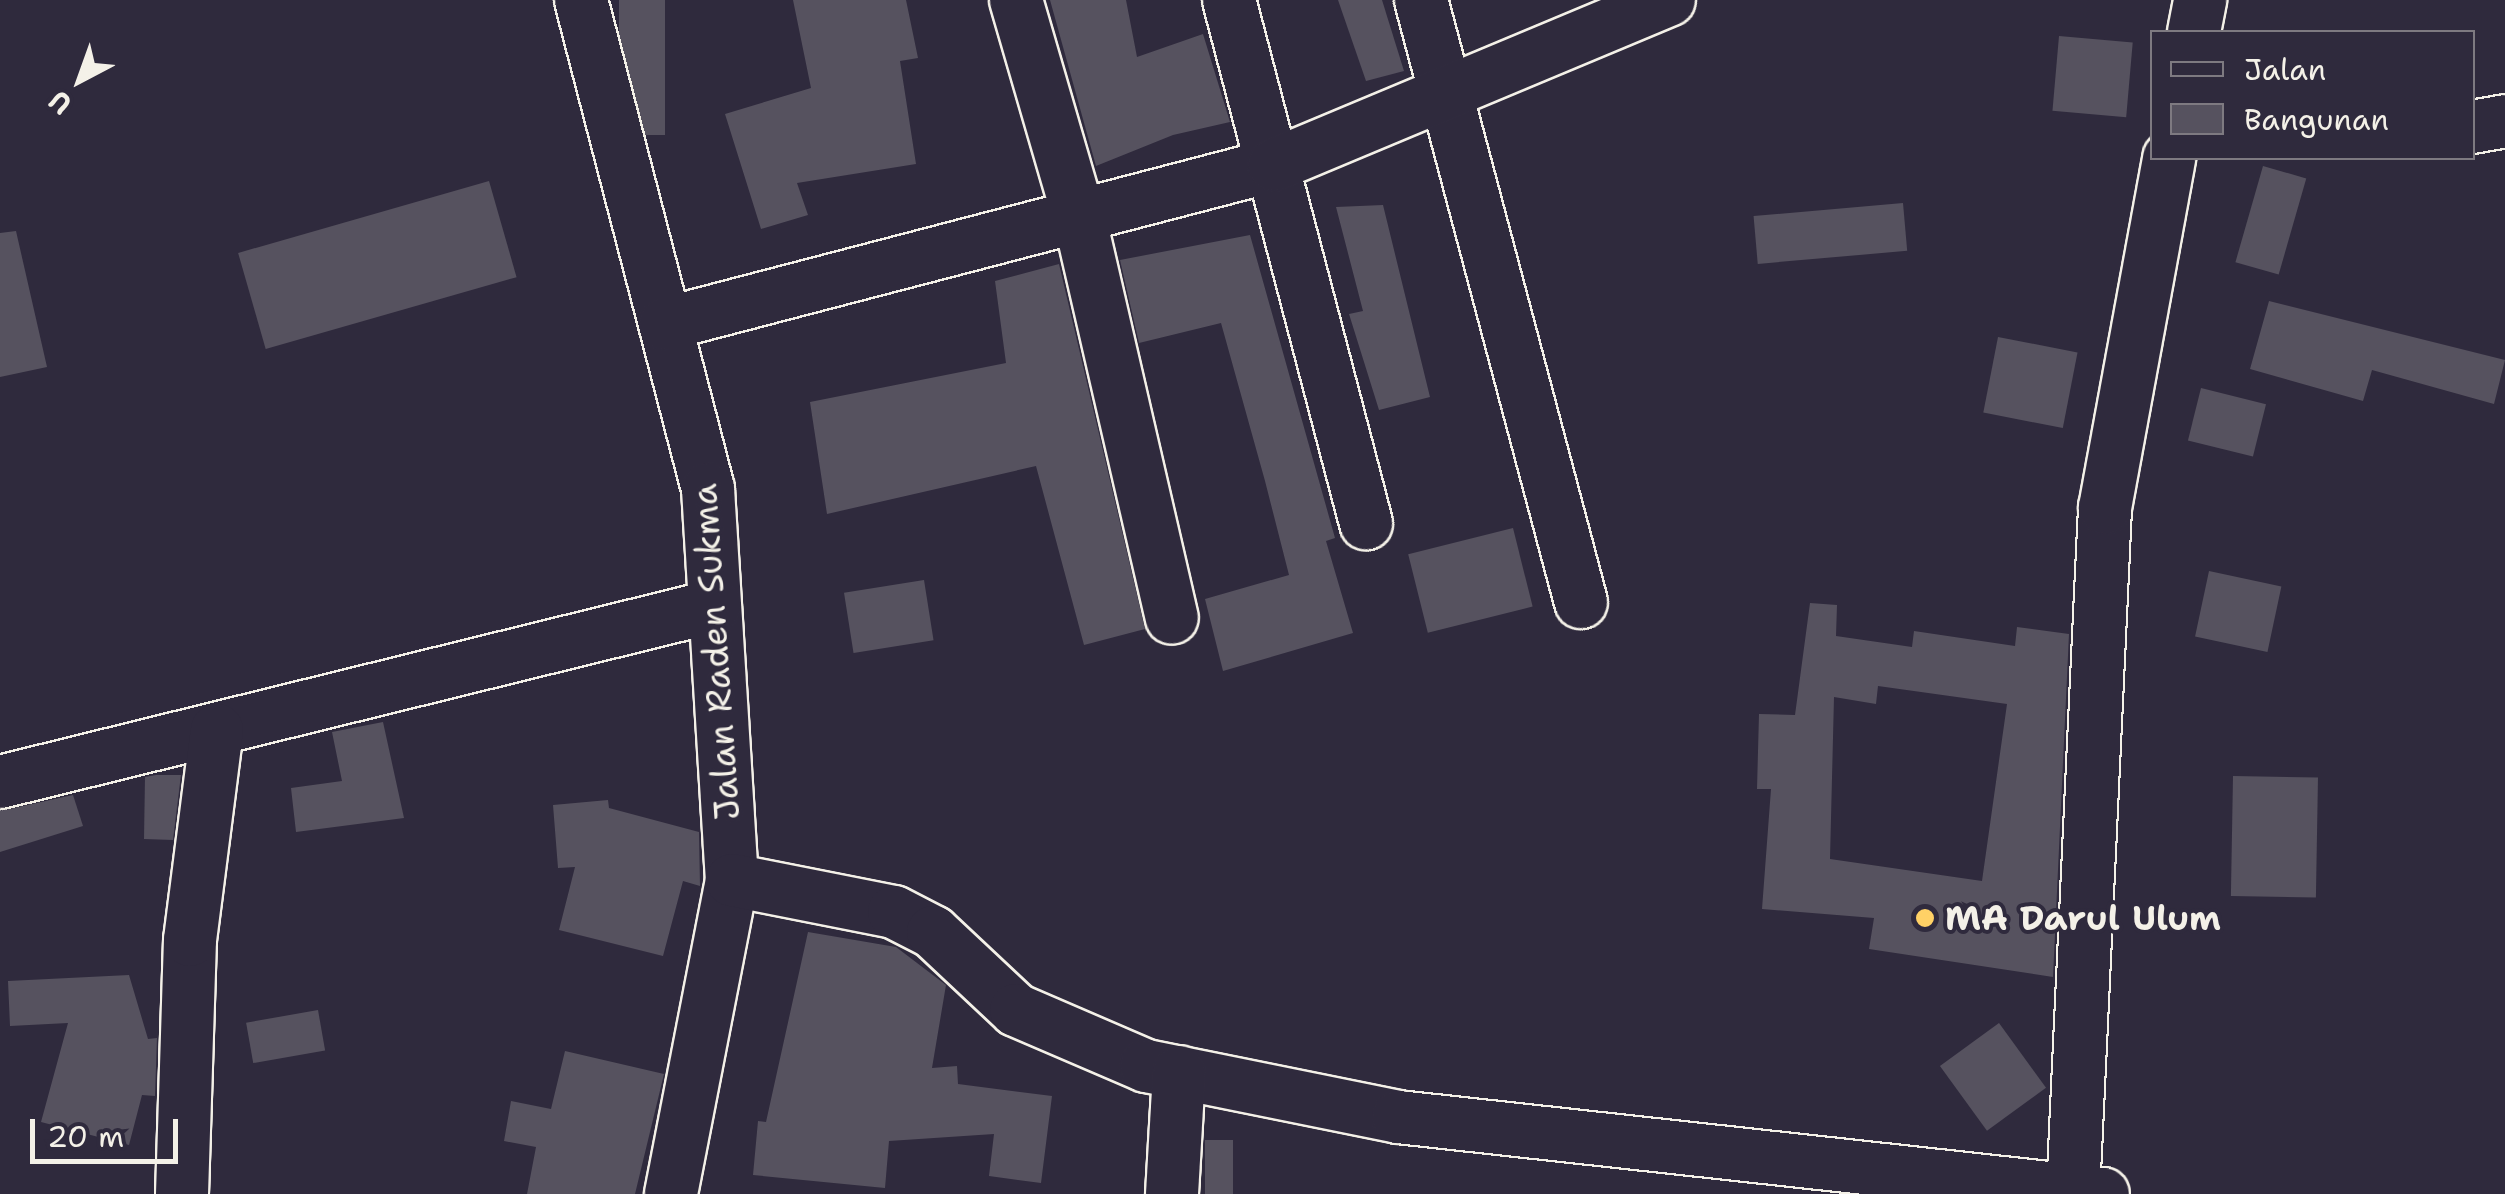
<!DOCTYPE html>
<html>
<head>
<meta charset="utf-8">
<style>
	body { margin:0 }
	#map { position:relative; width:2505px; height:1194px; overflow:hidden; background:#2f2a3d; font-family:"Shantell Sans",sans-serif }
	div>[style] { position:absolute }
	.building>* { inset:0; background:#56525f; transform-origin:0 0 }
	.roads { filter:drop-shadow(2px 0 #f4f1e8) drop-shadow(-2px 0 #f4f1e8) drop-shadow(0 2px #f4f1e8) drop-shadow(0 -2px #f4f1e8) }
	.minor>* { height:52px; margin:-26px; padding:0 26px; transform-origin:26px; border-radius:26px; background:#2f2a3d }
	.dots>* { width:28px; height:28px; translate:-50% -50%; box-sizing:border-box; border:5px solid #2f2a3d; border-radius:50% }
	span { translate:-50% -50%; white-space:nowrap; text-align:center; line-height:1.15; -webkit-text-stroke:8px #2f2a3d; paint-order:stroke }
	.street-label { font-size:35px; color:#f4f1e8 }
	.poi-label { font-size:35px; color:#f4f1e8; font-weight:700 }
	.left { translate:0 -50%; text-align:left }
	.legend { position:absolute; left:2150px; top:30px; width:325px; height:130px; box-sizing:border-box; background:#2f2a3d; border:2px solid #7e7a81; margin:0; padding:12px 18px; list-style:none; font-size:30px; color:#f4f1e8 }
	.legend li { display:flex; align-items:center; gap:20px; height:50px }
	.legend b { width:50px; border:2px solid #7e7a81 }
	.north { position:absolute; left:30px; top:30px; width:100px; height:100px; -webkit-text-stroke:8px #2f2a3d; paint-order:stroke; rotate:221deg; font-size:28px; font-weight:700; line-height:40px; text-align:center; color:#f4f1e8 }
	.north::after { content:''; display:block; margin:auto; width:35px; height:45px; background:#f4f1e8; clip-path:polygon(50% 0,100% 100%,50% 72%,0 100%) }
	.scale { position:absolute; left:30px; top:1119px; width:148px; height:45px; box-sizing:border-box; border:5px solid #f4f1e8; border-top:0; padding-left:12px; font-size:30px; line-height:35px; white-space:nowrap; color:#f4f1e8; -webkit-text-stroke:8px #2f2a3d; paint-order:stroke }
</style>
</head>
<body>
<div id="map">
	<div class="building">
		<i style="left:619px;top:0;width:46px;height:135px"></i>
		<i style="clip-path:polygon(793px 0,906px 0,918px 58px,900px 61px,916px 164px,797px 183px,808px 215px,761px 229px,725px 114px,811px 88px)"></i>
		<i style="clip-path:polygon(1050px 0,1126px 0,1137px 57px,1203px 34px,1230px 122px,1173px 135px,1096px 166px)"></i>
		<i style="clip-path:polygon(1338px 0,1382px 0,1404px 71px,1366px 81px)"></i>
		<i style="left:2059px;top:36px;width:74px;height:75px;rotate:5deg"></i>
		<i style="left:2263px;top:166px;width:45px;height:100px;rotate:16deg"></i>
		<i style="left:489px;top:181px;width:100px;height:261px;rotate:74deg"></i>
		<i style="left:1903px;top:203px;width:48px;height:150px;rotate:85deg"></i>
		<i style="clip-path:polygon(1383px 205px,1430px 397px,1379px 410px,1349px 314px,1363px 311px,1336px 207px)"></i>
		<i style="clip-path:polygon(16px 231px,47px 367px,0 377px,0 233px)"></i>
		<i style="clip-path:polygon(1250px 235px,1335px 538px,1326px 541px,1353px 633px,1223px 671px,1205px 599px,1289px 575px,1265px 481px,1221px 323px,1139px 343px,1120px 260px)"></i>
		<i style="clip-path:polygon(1059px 264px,1145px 629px,1084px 645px,1036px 466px,827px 514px,810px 402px,1006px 363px,995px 281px)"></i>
		<i style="clip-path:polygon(2269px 301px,2505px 360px,2494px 404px,2372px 370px,2363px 401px,2250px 369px)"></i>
		<i style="left:1998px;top:337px;width:81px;height:77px;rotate:11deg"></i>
		<i style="left:2201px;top:388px;width:67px;height:54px;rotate:14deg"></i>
		<i style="left:1513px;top:528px;width:81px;height:108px;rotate:76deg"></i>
		<i style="left:2209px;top:571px;width:74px;height:67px;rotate:12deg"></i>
		<i style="left:924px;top:580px;width:61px;height:81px;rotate:81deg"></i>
		<i style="clip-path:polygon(evenodd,1810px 603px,1837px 605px,1836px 636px,1912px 647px,1914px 631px,2015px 646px,2017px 627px,2069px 634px,2053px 977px,1869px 949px,1874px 918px,1762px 909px,1771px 789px,1757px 789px,1759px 714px,1795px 715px,1810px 603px,1878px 686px,2007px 704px,1982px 881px,1830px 859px,1834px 697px,1876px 704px,1878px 686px)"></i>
		<i style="clip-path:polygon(383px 722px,404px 818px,296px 832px,291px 788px,342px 781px,332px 732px)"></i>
		<i style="clip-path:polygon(156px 775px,181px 775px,173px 840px,144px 839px,145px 777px)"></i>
		<i style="left:2233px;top:776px;width:85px;height:120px;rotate:1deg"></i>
		<i style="clip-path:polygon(73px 795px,83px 826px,0 852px,0 811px)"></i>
		<i style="clip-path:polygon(608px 800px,609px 808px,699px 832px,700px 886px,683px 881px,663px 956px,559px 930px,575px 867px,558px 868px,553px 805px)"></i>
		<i style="clip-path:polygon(808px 932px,896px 947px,946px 985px,932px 1068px,957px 1066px,958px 1084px,1052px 1096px,1041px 1183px,989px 1176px,994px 1134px,889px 1141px,885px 1188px,753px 1175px,758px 1121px,766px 1122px)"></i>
		<i style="clip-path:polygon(129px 975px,148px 1039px,157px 1038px,155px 1096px,142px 1095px,129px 1145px,41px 1122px,68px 1023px,10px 1026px,8px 981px)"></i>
		<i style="left:318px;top:1010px;width:41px;height:73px;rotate:80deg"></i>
		<i style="left:1999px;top:1023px;width:80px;height:73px;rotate:54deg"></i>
		<i style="clip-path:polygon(565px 1051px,664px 1074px,635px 1194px,527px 1194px,536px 1147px,504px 1141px,511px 1101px,551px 1109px)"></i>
		<i style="left:1205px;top:1140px;width:28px;height:54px"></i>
	</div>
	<div class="roads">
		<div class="minor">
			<i style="left:581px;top:0;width:505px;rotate:75.44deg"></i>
			<i style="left:708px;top:489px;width:392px;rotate:86.5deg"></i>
			<i style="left:732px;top:880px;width:320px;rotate:101deg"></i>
			<i style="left:1016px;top:0;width:229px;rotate:73.8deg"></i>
			<i style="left:1080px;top:220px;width:408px;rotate:77deg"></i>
			<i style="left:1229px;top:0;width:541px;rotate:75.32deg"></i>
			<i style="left:1421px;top:0;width:623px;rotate:75.12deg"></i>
			<i style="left:2194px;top:32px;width:33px;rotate:-79deg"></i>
			<i style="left:2472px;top:127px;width:34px;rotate:-10deg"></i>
			<i style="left:665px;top:324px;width:629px;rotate:-14.63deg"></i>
			<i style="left:1274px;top:165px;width:428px;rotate:-22.7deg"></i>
			<i style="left:0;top:782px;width:736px;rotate:-13.83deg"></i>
			<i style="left:732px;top:880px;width:165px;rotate:11.2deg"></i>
			<i style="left:894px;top:912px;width:44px;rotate:27.1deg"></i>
			<i style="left:933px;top:932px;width:114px;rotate:43.2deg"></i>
			<i style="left:1016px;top:1010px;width:142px;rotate:23.3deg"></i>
			<i style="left:1146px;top:1066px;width:257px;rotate:11.4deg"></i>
			<i style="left:1398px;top:1117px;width:709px;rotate:6.23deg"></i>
			<i style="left:182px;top:1194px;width:254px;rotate:-88.2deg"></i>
			<i style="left:190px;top:940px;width:212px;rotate:-82.7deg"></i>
			<i style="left:1172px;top:1194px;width:122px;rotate:-86.7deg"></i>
			<i style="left:2073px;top:1194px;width:687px;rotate:-87.33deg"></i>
			<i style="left:2105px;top:508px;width:356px;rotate:-79.6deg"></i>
		</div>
	</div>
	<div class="dots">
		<i style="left:1925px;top:918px;background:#ffd166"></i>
	</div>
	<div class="street-label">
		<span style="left:716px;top:652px;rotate:-94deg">Jalan Raden Sukma</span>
	</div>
	<div class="poi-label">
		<span class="left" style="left:1945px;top:918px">MA Darul Ulum</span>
	</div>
	<ul class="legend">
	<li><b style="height:12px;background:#2f2a3d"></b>Jalan</li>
	<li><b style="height:28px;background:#56525f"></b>Bangunan</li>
	</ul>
	<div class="north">U</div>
	<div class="scale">20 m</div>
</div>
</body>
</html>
